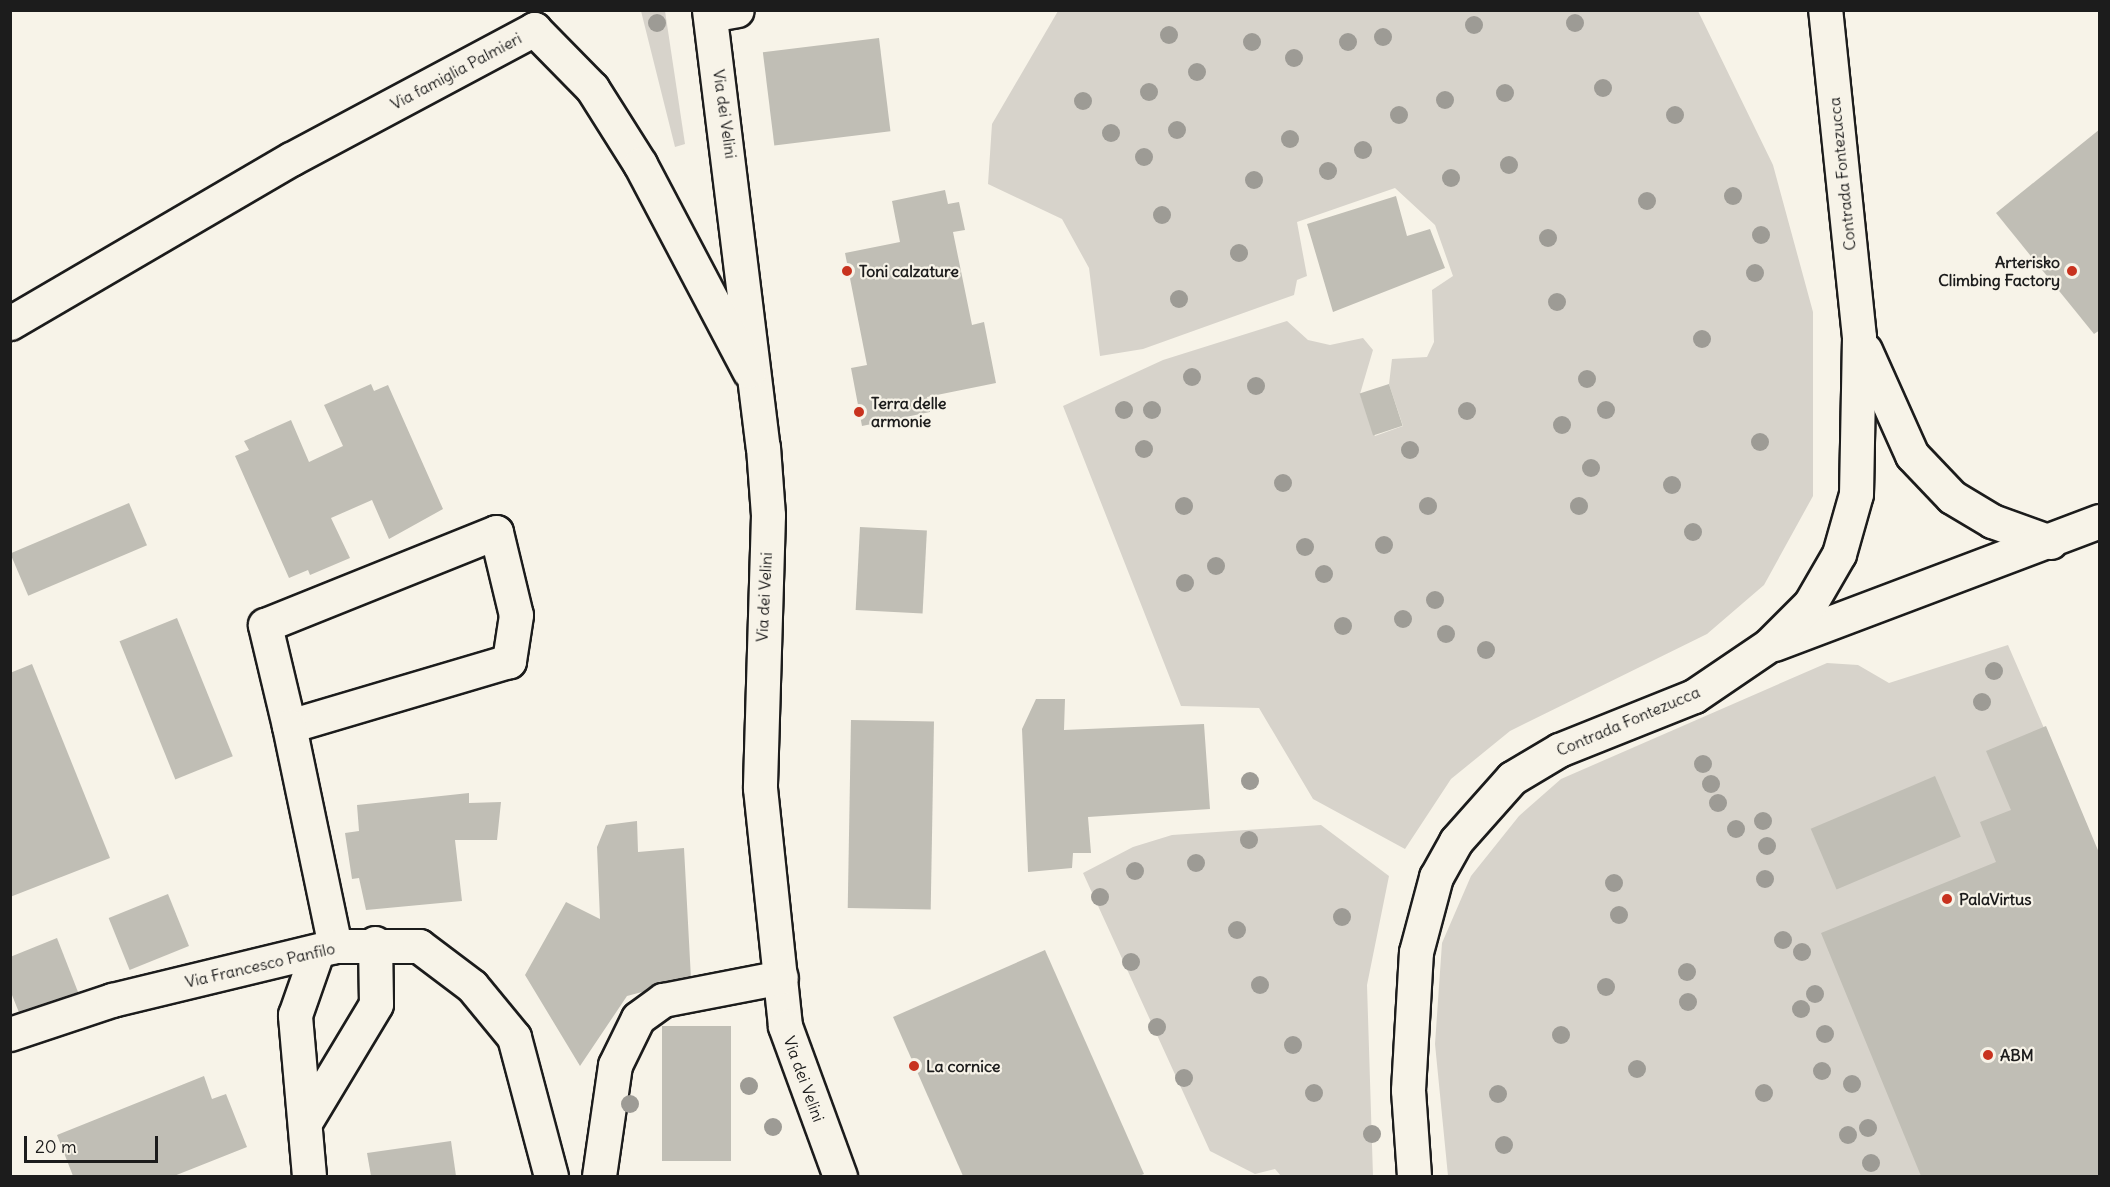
<!DOCTYPE html>
<html>
<head>
<meta charset="utf-8">
<style>
	body { margin:0 }
	#map { position:relative; width:2110px; height:1187px; overflow:hidden; background:#f7f3e8; font-family:Delius,sans-serif }
	div>[style] { position:absolute }
	.green>* { inset:0; background:#d7d3cb }
	.building>* { inset:0; background:#c0beb5; transform-origin:0 0 }
	.roads { filter:drop-shadow(2px 0 #1c1c1c) drop-shadow(-2px 0 #1c1c1c) drop-shadow(0 2px #1c1c1c) drop-shadow(0 -2px #1c1c1c) }
	.minor>* { height:33px; margin:-16.5px; padding:0 16.5px; transform-origin:16.5px; border-radius:16.5px; background:#f7f3e8 }
	.trees>* { width:18px; height:18px; margin:-9px; border-radius:50%; background:#9d9b95 }
	.dots>* { width:16px; height:16px; translate:-50% -50%; box-sizing:border-box; border:3px solid #f7f3e8; border-radius:50% }
	span { translate:-50% -50%; white-space:nowrap; text-align:center; line-height:1.15; -webkit-text-stroke:4.5px #f7f3e8; paint-order:stroke }
	.street-label { font-size:16px; color:#1c1c1c }
	.poi-label { font-size:16px; color:#1c1c1c; font-weight:700 }
	.right { translate:-100% -50%; text-align:right }
	.left { translate:0 -50%; text-align:left }
	.frame { position:absolute; inset:0; border:12px solid #1c1c1c; pointer-events:none }
	.scale { position:absolute; left:24px; top:1136px; width:134px; height:27px; box-sizing:border-box; border:3px solid #1c1c1c; border-top:0; padding-left:8px; font-size:18px; line-height:21px; white-space:nowrap; color:#1c1c1c; -webkit-text-stroke:4px #f7f3e8; paint-order:stroke }
</style>
</head>
<body>
<div id="map">
	<div class="green">
		<i style="clip-path:polygon(641px 11px,665px 11px,685px 144px,675px 147px)"></i>
		<i style="clip-path:polygon(1058px 11px,1698px 11px,1773px 165px,1813px 312px,1813px 496px,1764px 585px,1707px 634px,1510px 731px,1451px 779px,1405px 849px,1313px 799px,1259px 708px,1181px 706px,1063px 406px,1163px 360px,1287px 321px,1308px 340px,1330px 345px,1363px 338px,1373px 350px,1360px 394px,1375px 436px,1403px 426px,1389px 384px,1392px 359px,1427px 357px,1434px 342px,1432px 290px,1453px 276px,1435px 225px,1395px 188px,1297px 222px,1307px 276px,1297px 280px,1294px 295px,1143px 349px,1100px 356px,1089px 268px,1062px 219px,988px 184px,992px 124px)"></i>
		<i style="clip-path:polygon(2008px 645px,2099px 855px,2099px 1176px,1448px 1176px,1435px 1044px,1442px 943px,1471px 876px,1519px 816px,1561px 779px,1827px 663px,1858px 665px,1889px 683px)"></i>
		<i style="clip-path:polygon(1321px 825px,1389px 876px,1367px 985px,1373px 1176px,1281px 1176px,1275px 1169px,1255px 1174px,1210px 1151px,1083px 873px,1133px 847px,1172px 835px)"></i>
	</div>
	<div class="building">
		<i style="left:879px;top:38px;width:94px;height:117px;rotate:83deg"></i>
		<i style="clip-path:polygon(2100px 129px,2100px 330px,2094px 334px,1996px 213px)"></i>
		<i style="clip-path:polygon(945px 190px,948px 204px,959px 202px,965px 230px,953px 232px,972px 325px,984px 322px,996px 383px,927px 397px,930px 412px,862px 426px,851px 368px,867px 365px,845px 253px,900px 242px,892px 201px)"></i>
		<i style="clip-path:polygon(1396px 196px,1407px 236px,1430px 229px,1445px 268px,1333px 312px,1307px 224px)"></i>
		<i style="clip-path:polygon(371px 384px,374px 391px,388px 385px,443px 509px,389px 539px,372px 500px,331px 518px,350px 558px,310px 575px,308px 570px,289px 578px,235px 456px,249px 450px,244px 441px,291px 420px,309px 462px,343px 446px,324px 405px)"></i>
		<i style="left:1389px;top:384px;width:44px;height:31px;rotate:72deg"></i>
		<i style="left:129px;top:503px;width:46px;height:129px;rotate:67deg"></i>
		<i style="left:860px;top:527px;width:67px;height:83px;rotate:3deg"></i>
		<i style="left:177px;top:618px;width:149px;height:62px;rotate:68deg"></i>
		<i style="clip-path:polygon(32px 664px,110px 858px,10px 897px,10px 673px)"></i>
		<i style="clip-path:polygon(1036px 699px,1065px 699px,1064px 730px,1204px 724px,1210px 809px,1088px 817px,1091px 853px,1073px 853px,1072px 868px,1028px 872px,1022px 729px)"></i>
		<i style="left:851px;top:720px;width:83px;height:188px;rotate:1deg"></i>
		<i style="clip-path:polygon(2046px 726px,2100px 855px,2100px 1176px,1921px 1176px,1821px 933px,1996px 862px,1980px 822px,2011px 810px,1986px 751px)"></i>
		<i style="left:1935px;top:776px;width:66px;height:135px;rotate:67deg"></i>
		<i style="clip-path:polygon(469px 793px,469px 803px,501px 802px,497px 840px,455px 840px,462px 901px,366px 910px,359px 878px,352px 879px,345px 833px,359px 831px,357px 805px)"></i>
		<i style="clip-path:polygon(637px 821px,638px 852px,684px 848px,691px 979px,627px 996px,580px 1066px,525px 975px,566px 902px,600px 919px,597px 847px,606px 825px)"></i>
		<i style="left:168px;top:894px;width:56px;height:64px;rotate:68deg"></i>
		<i style="clip-path:polygon(57px 938px,78px 992px,20px 1015px,10px 990px,10px 957px)"></i>
		<i style="clip-path:polygon(1045px 950px,1144px 1174px,1139px 1176px,963px 1176px,893px 1017px)"></i>
		<i style="left:662px;top:1026px;width:69px;height:135px"></i>
		<i style="clip-path:polygon(204px 1076px,212px 1099px,226px 1094px,247px 1147px,174px 1176px,73px 1176px,57px 1135px)"></i>
		<i style="clip-path:polygon(451px 1141px,456px 1176px,371px 1176px,367px 1153px)"></i>
	</div>
	<div class="roads">
		<div class="minor">
			<i style="left:709px;top:10px;width:440px;rotate:83deg"></i>
			<i style="left:763px;top:447px;width:68px;rotate:85.8deg"></i>
			<i style="left:768px;top:515px;width:273px;rotate:91.7deg"></i>
			<i style="left:760px;top:788px;width:239px;rotate:84deg"></i>
			<i style="left:785px;top:1026px;width:160px;rotate:69.9deg"></i>
			<i style="left:710px;top:15px;width:27px;rotate:-10deg"></i>
			<i style="left:10px;top:323px;width:325px;rotate:-30.3deg"></i>
			<i style="left:291px;top:159px;width:276px;rotate:-28.1deg"></i>
			<i style="left:534px;top:29px;width:83px;rotate:45.5deg"></i>
			<i style="left:592px;top:88px;width:90px;rotate:57.7deg"></i>
			<i style="left:640px;top:164px;width:234px;rotate:62.2deg"></i>
			<i style="left:1865px;top:350px;width:115px;rotate:65.9deg"></i>
			<i style="left:1912px;top:455px;width:58px;rotate:46.4deg"></i>
			<i style="left:1952px;top:497px;width:47px;rotate:31deg"></i>
			<i style="left:1992px;top:521px;width:62px;rotate:19.9deg"></i>
			<i style="left:1774px;top:644px;width:348px;rotate:-20.7deg"></i>
			<i style="left:289px;top:726px;width:104px;rotate:-103.4deg"></i>
			<i style="left:265px;top:625px;width:249px;rotate:-21.9deg"></i>
			<i style="left:496px;top:532px;width:85px;rotate:76.5deg"></i>
			<i style="left:516px;top:615px;width:47px;rotate:98.7deg"></i>
			<i style="left:509px;top:661px;width:229px;rotate:163.5deg"></i>
			<i style="left:289px;top:726px;width:225px;rotate:78.2deg"></i>
			<i style="left:10px;top:1034px;width:108px;rotate:-18.4deg"></i>
			<i style="left:112px;top:1000px;width:229px;rotate:-13.6deg"></i>
			<i style="left:335px;top:946px;width:84px"></i>
			<i style="left:419px;top:946px;width:66px;rotate:37deg"></i>
			<i style="left:472px;top:986px;width:66px;rotate:50.5deg"></i>
			<i style="left:514px;top:1037px;width:144px;rotate:75.1deg"></i>
			<i style="left:307px;top:1119px;width:134px;rotate:-59deg"></i>
			<i style="left:376px;top:1004px;width:61px;rotate:-90.9deg"></i>
			<i style="left:309px;top:1176px;width:162px;rotate:-95deg"></i>
			<i style="left:295px;top:1015px;width:64px;rotate:-70.7deg"></i>
			<i style="left:599px;top:1176px;width:112px;rotate:-81.8deg"></i>
			<i style="left:615px;top:1065px;width:52px;rotate:-63.9deg"></i>
			<i style="left:638px;top:1018px;width:31px;rotate:-36deg"></i>
			<i style="left:663px;top:1000px;width:120px;rotate:-11deg"></i>
			<i style="left:1414px;top:1176px;width:86px;rotate:-94deg"></i>
			<i style="left:1408px;top:1090px;width:138px;rotate:-86.7deg"></i>
			<i style="left:1416px;top:952px;width:78px;rotate:-75.1deg"></i>
			<i style="left:1436px;top:877px;width:41px;rotate:-60.9deg"></i>
			<i style="left:1456px;top:841px;width:84px;rotate:-48.4deg"></i>
			<i style="left:1512px;top:778px;width:55px;rotate:-30.8deg"></i>
			<i style="left:1559px;top:750px;width:145px;rotate:-21.8deg"></i>
			<i style="left:1694px;top:696px;width:91px;rotate:-34.2deg"></i>
			<i style="left:1769px;top:645px;width:58px;rotate:-45deg"></i>
			<i style="left:1810px;top:604px;width:58px;rotate:-59.9deg"></i>
			<i style="left:1839px;top:554px;width:62px;rotate:-74.2deg"></i>
			<i style="left:1856px;top:494px;width:157px;rotate:-88.9deg"></i>
			<i style="left:1859px;top:337px;width:329px;rotate:-95.9deg"></i>
		</div>
	</div>
	<div class="trees">
		<i style="left:657px;top:23px"></i>
		<i style="left:1575px;top:23px"></i>
		<i style="left:1474px;top:25px"></i>
		<i style="left:1169px;top:35px"></i>
		<i style="left:1383px;top:37px"></i>
		<i style="left:1252px;top:42px"></i>
		<i style="left:1348px;top:42px"></i>
		<i style="left:1294px;top:58px"></i>
		<i style="left:1197px;top:72px"></i>
		<i style="left:1603px;top:88px"></i>
		<i style="left:1149px;top:92px"></i>
		<i style="left:1505px;top:93px"></i>
		<i style="left:1445px;top:100px"></i>
		<i style="left:1083px;top:101px"></i>
		<i style="left:1399px;top:115px"></i>
		<i style="left:1675px;top:115px"></i>
		<i style="left:1177px;top:130px"></i>
		<i style="left:1111px;top:133px"></i>
		<i style="left:1290px;top:139px"></i>
		<i style="left:1363px;top:150px"></i>
		<i style="left:1144px;top:157px"></i>
		<i style="left:1509px;top:165px"></i>
		<i style="left:1328px;top:171px"></i>
		<i style="left:1451px;top:178px"></i>
		<i style="left:1254px;top:180px"></i>
		<i style="left:1733px;top:196px"></i>
		<i style="left:1647px;top:201px"></i>
		<i style="left:1162px;top:215px"></i>
		<i style="left:1761px;top:235px"></i>
		<i style="left:1548px;top:238px"></i>
		<i style="left:1239px;top:253px"></i>
		<i style="left:1755px;top:273px"></i>
		<i style="left:1179px;top:299px"></i>
		<i style="left:1557px;top:302px"></i>
		<i style="left:1702px;top:339px"></i>
		<i style="left:1192px;top:377px"></i>
		<i style="left:1587px;top:379px"></i>
		<i style="left:1256px;top:386px"></i>
		<i style="left:1124px;top:410px"></i>
		<i style="left:1152px;top:410px"></i>
		<i style="left:1606px;top:410px"></i>
		<i style="left:1467px;top:411px"></i>
		<i style="left:1562px;top:425px"></i>
		<i style="left:1760px;top:442px"></i>
		<i style="left:1144px;top:449px"></i>
		<i style="left:1410px;top:450px"></i>
		<i style="left:1591px;top:468px"></i>
		<i style="left:1283px;top:483px"></i>
		<i style="left:1672px;top:485px"></i>
		<i style="left:1184px;top:506px"></i>
		<i style="left:1428px;top:506px"></i>
		<i style="left:1579px;top:506px"></i>
		<i style="left:1693px;top:532px"></i>
		<i style="left:1384px;top:545px"></i>
		<i style="left:1305px;top:547px"></i>
		<i style="left:1216px;top:566px"></i>
		<i style="left:1324px;top:574px"></i>
		<i style="left:1185px;top:583px"></i>
		<i style="left:1435px;top:600px"></i>
		<i style="left:1403px;top:619px"></i>
		<i style="left:1343px;top:626px"></i>
		<i style="left:1446px;top:634px"></i>
		<i style="left:1486px;top:650px"></i>
		<i style="left:1994px;top:671px"></i>
		<i style="left:1982px;top:702px"></i>
		<i style="left:1703px;top:764px"></i>
		<i style="left:1250px;top:781px"></i>
		<i style="left:1711px;top:784px"></i>
		<i style="left:1718px;top:803px"></i>
		<i style="left:1763px;top:821px"></i>
		<i style="left:1736px;top:829px"></i>
		<i style="left:1249px;top:840px"></i>
		<i style="left:1767px;top:846px"></i>
		<i style="left:1196px;top:863px"></i>
		<i style="left:1135px;top:871px"></i>
		<i style="left:1765px;top:879px"></i>
		<i style="left:1614px;top:883px"></i>
		<i style="left:1100px;top:897px"></i>
		<i style="left:1619px;top:915px"></i>
		<i style="left:1342px;top:917px"></i>
		<i style="left:1237px;top:930px"></i>
		<i style="left:1783px;top:940px"></i>
		<i style="left:1802px;top:952px"></i>
		<i style="left:1131px;top:962px"></i>
		<i style="left:1687px;top:972px"></i>
		<i style="left:1260px;top:985px"></i>
		<i style="left:1606px;top:987px"></i>
		<i style="left:1815px;top:994px"></i>
		<i style="left:1688px;top:1002px"></i>
		<i style="left:1801px;top:1009px"></i>
		<i style="left:1157px;top:1027px"></i>
		<i style="left:1825px;top:1034px"></i>
		<i style="left:1561px;top:1035px"></i>
		<i style="left:1293px;top:1045px"></i>
		<i style="left:1637px;top:1069px"></i>
		<i style="left:1822px;top:1071px"></i>
		<i style="left:1184px;top:1078px"></i>
		<i style="left:1852px;top:1084px"></i>
		<i style="left:749px;top:1086px"></i>
		<i style="left:1314px;top:1093px"></i>
		<i style="left:1764px;top:1093px"></i>
		<i style="left:1498px;top:1094px"></i>
		<i style="left:630px;top:1104px"></i>
		<i style="left:773px;top:1127px"></i>
		<i style="left:1868px;top:1128px"></i>
		<i style="left:1372px;top:1134px"></i>
		<i style="left:1848px;top:1135px"></i>
		<i style="left:1504px;top:1145px"></i>
		<i style="left:1871px;top:1163px"></i>
	</div>
	<div class="dots">
		<i style="left:847px;top:271px;background:#c8321e"></i>
		<i style="left:2072px;top:271px;background:#c8321e"></i>
		<i style="left:859px;top:412px;background:#c8321e"></i>
		<i style="left:1947px;top:899px;background:#c8321e"></i>
		<i style="left:1988px;top:1055px;background:#c8321e"></i>
		<i style="left:914px;top:1066px;background:#c8321e"></i>
	</div>
	<div class="street-label">
		<span style="left:456px;top:71px;rotate:-28deg">Via famiglia Palmieri</span>
		<span style="left:725px;top:114px;rotate:82deg">Via dei Velini</span>
		<span style="left:1842px;top:174px;rotate:-96deg">Contrada Fontezucca</span>
		<span style="left:764px;top:597px;rotate:-87deg">Via dei Velini</span>
		<span style="left:1628px;top:721px;rotate:-23deg">Contrada Fontezucca</span>
		<span style="left:260px;top:965px;rotate:-13deg">Via Francesco Panfilo</span>
		<span style="left:804px;top:1079px;rotate:70deg">Via dei Velini</span>
	</div>
	<div class="poi-label">
		<span class="right" style="left:2060px;top:271px">Arterisko<br>Climbing Factory</span>
		<span class="left" style="left:859px;top:271px">Toni calzature</span>
		<span class="left" style="left:871px;top:412px">Terra delle<br>armonie</span>
		<span class="left" style="left:1959px;top:899px">PalaVirtus</span>
		<span class="left" style="left:2000px;top:1055px">ABM</span>
		<span class="left" style="left:926px;top:1066px">La cornice</span>
	</div>
	<div class="frame"></div>
	<div class="scale">20 m</div>
</div>
</body>
</html>
